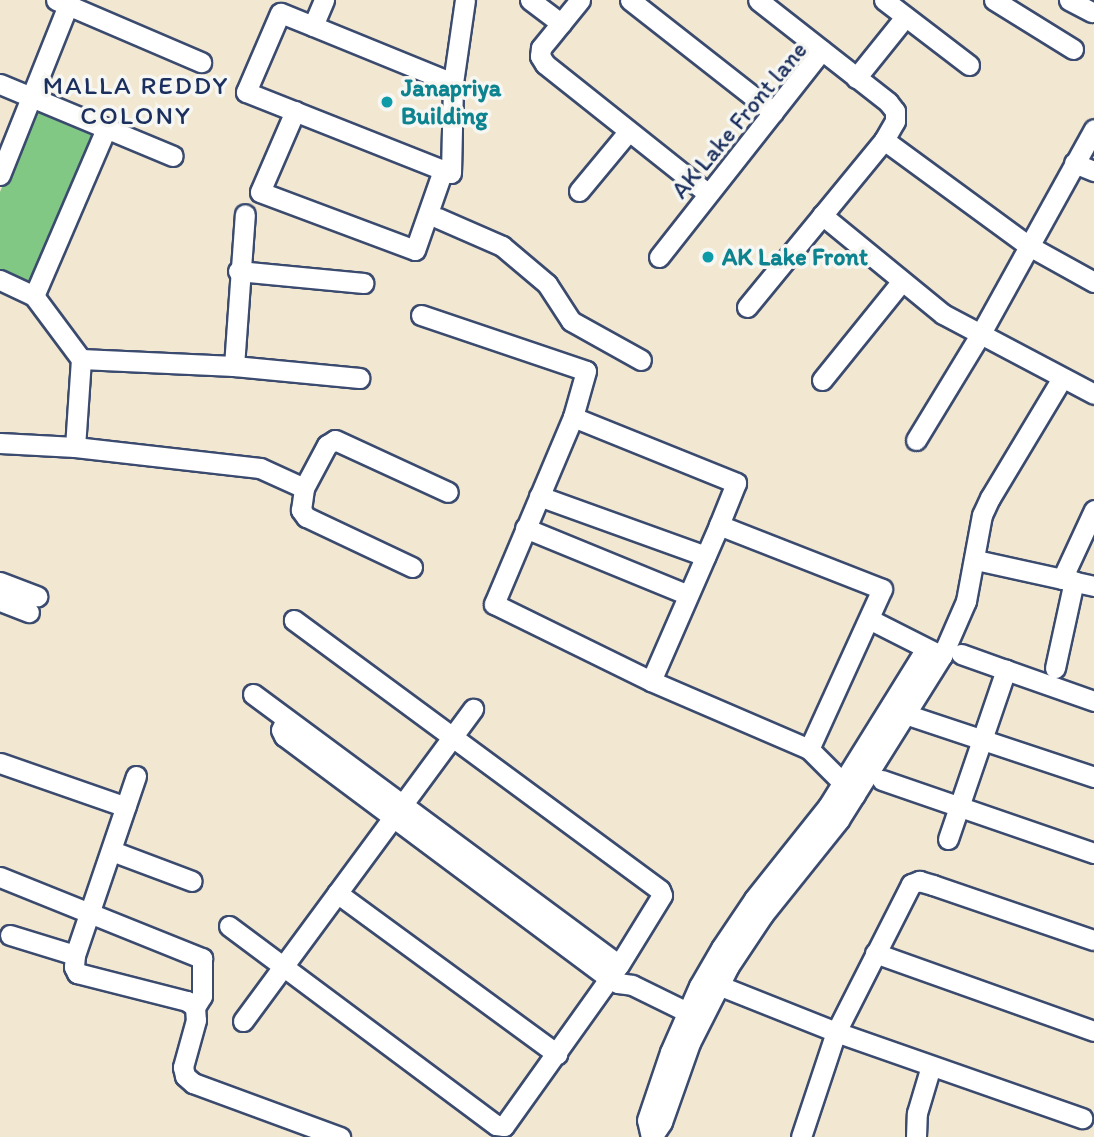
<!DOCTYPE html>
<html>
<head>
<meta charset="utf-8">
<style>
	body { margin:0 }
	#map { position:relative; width:1094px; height:1137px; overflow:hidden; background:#f2e8d2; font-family:Itim,sans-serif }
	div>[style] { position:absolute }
	.green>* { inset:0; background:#80c884 }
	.roads { filter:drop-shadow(2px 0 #3b4b6f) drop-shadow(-2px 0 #3b4b6f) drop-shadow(0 2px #3b4b6f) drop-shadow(0 -2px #3b4b6f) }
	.minor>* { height:19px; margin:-9.5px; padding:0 9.5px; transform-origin:9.5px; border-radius:9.5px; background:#fff }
	.dots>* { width:19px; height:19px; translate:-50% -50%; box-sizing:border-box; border:4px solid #f6f6f2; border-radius:50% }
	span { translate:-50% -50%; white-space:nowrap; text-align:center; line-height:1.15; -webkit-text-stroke:7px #f6f6f2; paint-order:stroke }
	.culture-label { font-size:24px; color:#0d838f; font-weight:700 }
	.left { translate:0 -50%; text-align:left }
	.street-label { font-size:24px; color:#1b2f5e }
	.neighbourhood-label { font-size:26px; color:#1b2f5e; letter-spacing:2px }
</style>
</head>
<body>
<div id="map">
	<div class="green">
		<i style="clip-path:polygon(35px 105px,100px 132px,34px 284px,0 270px,0 192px)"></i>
	</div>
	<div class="roads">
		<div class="minor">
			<i style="left:56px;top:0;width:158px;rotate:23.2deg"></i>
			<i style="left:324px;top:0;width:28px;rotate:113deg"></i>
			<i style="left:313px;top:26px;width:151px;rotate:22.2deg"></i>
			<i style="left:530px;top:0;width:39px;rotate:37deg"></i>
			<i style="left:580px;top:0;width:62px;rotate:129.1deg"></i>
			<i style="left:541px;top:48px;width:8px;rotate:97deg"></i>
			<i style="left:540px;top:56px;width:9px;rotate:58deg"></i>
			<i style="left:545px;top:64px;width:207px;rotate:38.5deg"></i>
			<i style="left:630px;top:0;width:182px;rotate:38.1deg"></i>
			<i style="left:884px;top:0;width:107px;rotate:37.4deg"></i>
			<i style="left:994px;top:0;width:93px;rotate:31.8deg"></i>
			<i style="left:1069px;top:0;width:26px;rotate:28deg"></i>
			<i style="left:313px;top:26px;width:35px;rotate:-158deg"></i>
			<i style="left:280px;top:13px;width:86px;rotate:113.3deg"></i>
			<i style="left:246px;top:92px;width:220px;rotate:21.6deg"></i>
			<i style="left:451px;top:173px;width:90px;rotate:-88.7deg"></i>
			<i style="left:453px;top:83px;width:84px;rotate:-81.8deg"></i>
			<i style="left:856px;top:78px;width:78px;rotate:-51.2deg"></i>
			<i style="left:0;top:84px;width:187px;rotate:22.6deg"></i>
			<i style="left:295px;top:111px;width:88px;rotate:113.4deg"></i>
			<i style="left:260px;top:192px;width:165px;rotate:20.5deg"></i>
			<i style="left:415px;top:250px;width:85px;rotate:-70.7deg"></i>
			<i style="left:884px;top:140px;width:180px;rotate:36.2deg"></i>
			<i style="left:1029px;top:246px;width:74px;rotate:29deg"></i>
			<i style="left:1074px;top:163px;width:22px;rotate:22deg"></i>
			<i style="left:0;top:175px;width:183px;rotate:-68.2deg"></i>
			<i style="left:579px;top:191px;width:77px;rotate:-50.3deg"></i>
			<i style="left:822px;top:215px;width:156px;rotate:39.3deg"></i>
			<i style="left:943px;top:314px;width:171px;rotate:27.9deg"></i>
			<i style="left:438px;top:218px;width:70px;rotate:23.6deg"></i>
			<i style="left:502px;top:246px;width:59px;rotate:40.2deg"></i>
			<i style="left:547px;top:284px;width:44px;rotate:57deg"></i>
			<i style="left:571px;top:321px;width:80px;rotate:29.1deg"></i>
			<i style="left:659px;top:257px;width:263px;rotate:-51.8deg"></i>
			<i style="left:238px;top:271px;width:126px;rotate:5.5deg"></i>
			<i style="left:0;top:280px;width:38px;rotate:25deg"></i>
			<i style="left:34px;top:296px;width:79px;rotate:53.3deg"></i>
			<i style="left:81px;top:359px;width:88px;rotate:93.9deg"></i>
			<i style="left:34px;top:296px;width:182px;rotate:-66.7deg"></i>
			<i style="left:747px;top:307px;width:216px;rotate:-50.6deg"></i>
			<i style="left:884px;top:140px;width:22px;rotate:-60deg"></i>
			<i style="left:895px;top:121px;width:10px;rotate:-90deg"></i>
			<i style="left:895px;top:111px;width:11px;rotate:-128deg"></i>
			<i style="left:888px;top:102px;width:165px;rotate:-141.9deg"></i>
			<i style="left:421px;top:315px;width:174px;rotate:18.7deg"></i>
			<i style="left:586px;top:371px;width:48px;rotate:105.8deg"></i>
			<i style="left:573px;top:417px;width:203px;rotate:112.9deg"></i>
			<i style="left:494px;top:604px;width:175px;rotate:26.1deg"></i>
			<i style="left:651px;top:681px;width:172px;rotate:23.3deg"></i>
			<i style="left:809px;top:749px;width:65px;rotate:45deg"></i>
			<i style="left:81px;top:359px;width:153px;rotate:2.6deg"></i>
			<i style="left:234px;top:366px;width:126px;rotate:5.5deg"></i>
			<i style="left:234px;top:366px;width:152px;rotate:-85.9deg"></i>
			<i style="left:822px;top:380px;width:127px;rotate:-51.1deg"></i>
			<i style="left:573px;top:417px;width:176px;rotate:22deg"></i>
			<i style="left:736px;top:483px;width:45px;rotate:112deg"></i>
			<i style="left:916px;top:440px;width:125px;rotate:-58.7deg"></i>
			<i style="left:981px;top:333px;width:233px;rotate:-61deg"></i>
			<i style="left:0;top:443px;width:75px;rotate:3.1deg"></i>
			<i style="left:75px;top:447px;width:186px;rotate:6.5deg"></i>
			<i style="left:260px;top:468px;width:48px;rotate:24.4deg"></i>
			<i style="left:539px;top:496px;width:177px;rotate:19.8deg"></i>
			<i style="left:525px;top:528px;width:176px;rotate:22.3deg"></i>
			<i style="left:976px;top:560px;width:121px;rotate:12.4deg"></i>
			<i style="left:412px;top:567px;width:117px;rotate:-154.7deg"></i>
			<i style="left:306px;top:517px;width:9px;rotate:-126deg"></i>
			<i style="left:301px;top:510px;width:22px;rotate:-82deg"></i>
			<i style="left:304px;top:488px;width:49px;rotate:-61.9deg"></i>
			<i style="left:327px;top:445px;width:9px;rotate:-32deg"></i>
			<i style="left:335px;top:440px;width:124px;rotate:24.7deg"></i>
			<i style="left:1062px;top:579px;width:76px;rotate:-65.1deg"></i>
			<i style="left:0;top:582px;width:40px;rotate:21deg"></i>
			<i style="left:0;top:601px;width:31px;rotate:21deg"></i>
			<i style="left:869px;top:619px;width:77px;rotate:26.9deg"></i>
			<i style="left:961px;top:654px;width:48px;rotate:19.6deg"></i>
			<i style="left:1055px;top:668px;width:89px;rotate:-77.7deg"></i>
			<i style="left:651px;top:681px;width:170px;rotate:-66.4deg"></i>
			<i style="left:719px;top:525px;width:175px;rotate:21.4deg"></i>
			<i style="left:882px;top:589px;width:176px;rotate:114.5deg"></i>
			<i style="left:253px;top:694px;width:454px;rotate:36.5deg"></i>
			<i style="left:908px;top:715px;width:196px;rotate:18.4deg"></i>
			<i style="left:286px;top:719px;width:12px;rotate:114deg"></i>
			<i style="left:281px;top:730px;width:7px;rotate:63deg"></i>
			<i style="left:284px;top:736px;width:405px;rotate:36.7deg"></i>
			<i style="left:609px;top:978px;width:10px;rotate:29deg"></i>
			<i style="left:618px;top:983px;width:14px;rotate:8deg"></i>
			<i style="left:632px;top:985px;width:61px;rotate:26.1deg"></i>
			<i style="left:0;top:763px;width:133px;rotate:19.2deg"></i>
			<i style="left:136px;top:776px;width:189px;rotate:108.8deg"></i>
			<i style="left:75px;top:955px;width:12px;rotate:95deg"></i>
			<i style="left:74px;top:967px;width:7px;rotate:63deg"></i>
			<i style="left:77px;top:973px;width:114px;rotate:14.3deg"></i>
			<i style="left:187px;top:1001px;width:10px;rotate:37deg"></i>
			<i style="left:882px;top:780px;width:224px;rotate:19deg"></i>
			<i style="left:948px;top:839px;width:179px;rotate:-71.1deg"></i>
			<i style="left:1006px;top:670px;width:93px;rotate:19.4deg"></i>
			<i style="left:112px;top:851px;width:85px;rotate:20.6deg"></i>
			<i style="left:0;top:877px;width:218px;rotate:21.9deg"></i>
			<i style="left:202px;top:958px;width:38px;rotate:90deg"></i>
			<i style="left:202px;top:996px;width:13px;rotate:122deg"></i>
			<i style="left:195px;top:1007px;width:13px;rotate:86deg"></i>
			<i style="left:196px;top:1020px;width:49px;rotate:105.5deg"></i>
			<i style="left:183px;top:1067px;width:9px;rotate:77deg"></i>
			<i style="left:185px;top:1076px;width:11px;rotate:41deg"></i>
			<i style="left:193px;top:1083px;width:157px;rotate:20.2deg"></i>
			<i style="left:337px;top:893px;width:273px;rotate:36.2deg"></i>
			<i style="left:229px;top:926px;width:333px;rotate:36.7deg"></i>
			<i style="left:496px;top:1125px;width:8px;rotate:7deg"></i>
			<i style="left:504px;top:1126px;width:198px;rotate:-54.5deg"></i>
			<i style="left:619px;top:965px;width:82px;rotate:-58.4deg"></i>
			<i style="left:662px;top:895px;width:5px;rotate:-112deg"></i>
			<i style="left:660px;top:890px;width:455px;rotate:-143.6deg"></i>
			<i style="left:10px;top:935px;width:68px;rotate:17.1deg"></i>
			<i style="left:875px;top:953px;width:232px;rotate:19.6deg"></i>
			<i style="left:708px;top:981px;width:138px;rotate:21.7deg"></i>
			<i style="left:836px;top:1032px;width:261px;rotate:19.3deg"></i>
			<i style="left:243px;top:1021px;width:388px;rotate:-53.6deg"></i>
			<i style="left:651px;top:1137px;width:17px;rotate:-103deg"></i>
			<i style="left:647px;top:1120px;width:72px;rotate:-71.3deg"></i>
			<i style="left:670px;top:1052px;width:72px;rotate:-66.3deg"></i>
			<i style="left:699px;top:986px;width:44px;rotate:-59.9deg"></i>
			<i style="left:721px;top:948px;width:59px;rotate:-56deg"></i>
			<i style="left:754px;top:899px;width:119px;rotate:-51.5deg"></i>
			<i style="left:828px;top:806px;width:178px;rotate:-58.1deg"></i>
			<i style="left:922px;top:655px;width:20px;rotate:3deg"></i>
			<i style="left:652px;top:1137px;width:18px;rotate:-56deg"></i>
			<i style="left:662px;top:1122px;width:84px;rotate:-70.5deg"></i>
			<i style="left:690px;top:1043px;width:86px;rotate:-63.1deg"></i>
			<i style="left:729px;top:966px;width:61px;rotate:-56.3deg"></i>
			<i style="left:763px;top:915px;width:122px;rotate:-51.3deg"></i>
			<i style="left:839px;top:820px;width:194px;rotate:-57.9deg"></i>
			<i style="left:942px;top:656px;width:60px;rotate:-66.4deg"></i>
			<i style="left:966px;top:601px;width:87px;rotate:-79.5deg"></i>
			<i style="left:982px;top:515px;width:19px;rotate:-65deg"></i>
			<i style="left:990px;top:498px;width:140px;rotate:-59deg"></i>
			<i style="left:801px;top:1137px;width:111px;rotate:-71.6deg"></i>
			<i style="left:836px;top:1032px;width:166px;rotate:-63.1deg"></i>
			<i style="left:911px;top:884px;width:9px;rotate:-21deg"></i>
			<i style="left:919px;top:881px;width:15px;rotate:16deg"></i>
			<i style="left:933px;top:885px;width:170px;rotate:18.9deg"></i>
			<i style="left:916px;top:1137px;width:24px;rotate:-88deg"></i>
			<i style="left:917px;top:1113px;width:49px;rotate:-73.4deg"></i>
		</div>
	</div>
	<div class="dots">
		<i style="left:387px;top:102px;background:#0f9aa8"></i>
		<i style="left:708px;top:257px;background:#0f9aa8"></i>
	</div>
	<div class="culture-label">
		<span class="left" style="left:401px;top:102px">Janapriya<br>Building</span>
		<span class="left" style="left:722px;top:257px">AK Lake Front</span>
	</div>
	<div class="street-label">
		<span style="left:739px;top:120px;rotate:-50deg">AK Lake Front lane</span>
	</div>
	<div class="neighbourhood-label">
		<span style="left:136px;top:101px">MALLA REDDY<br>COLONY</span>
	</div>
</div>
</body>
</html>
